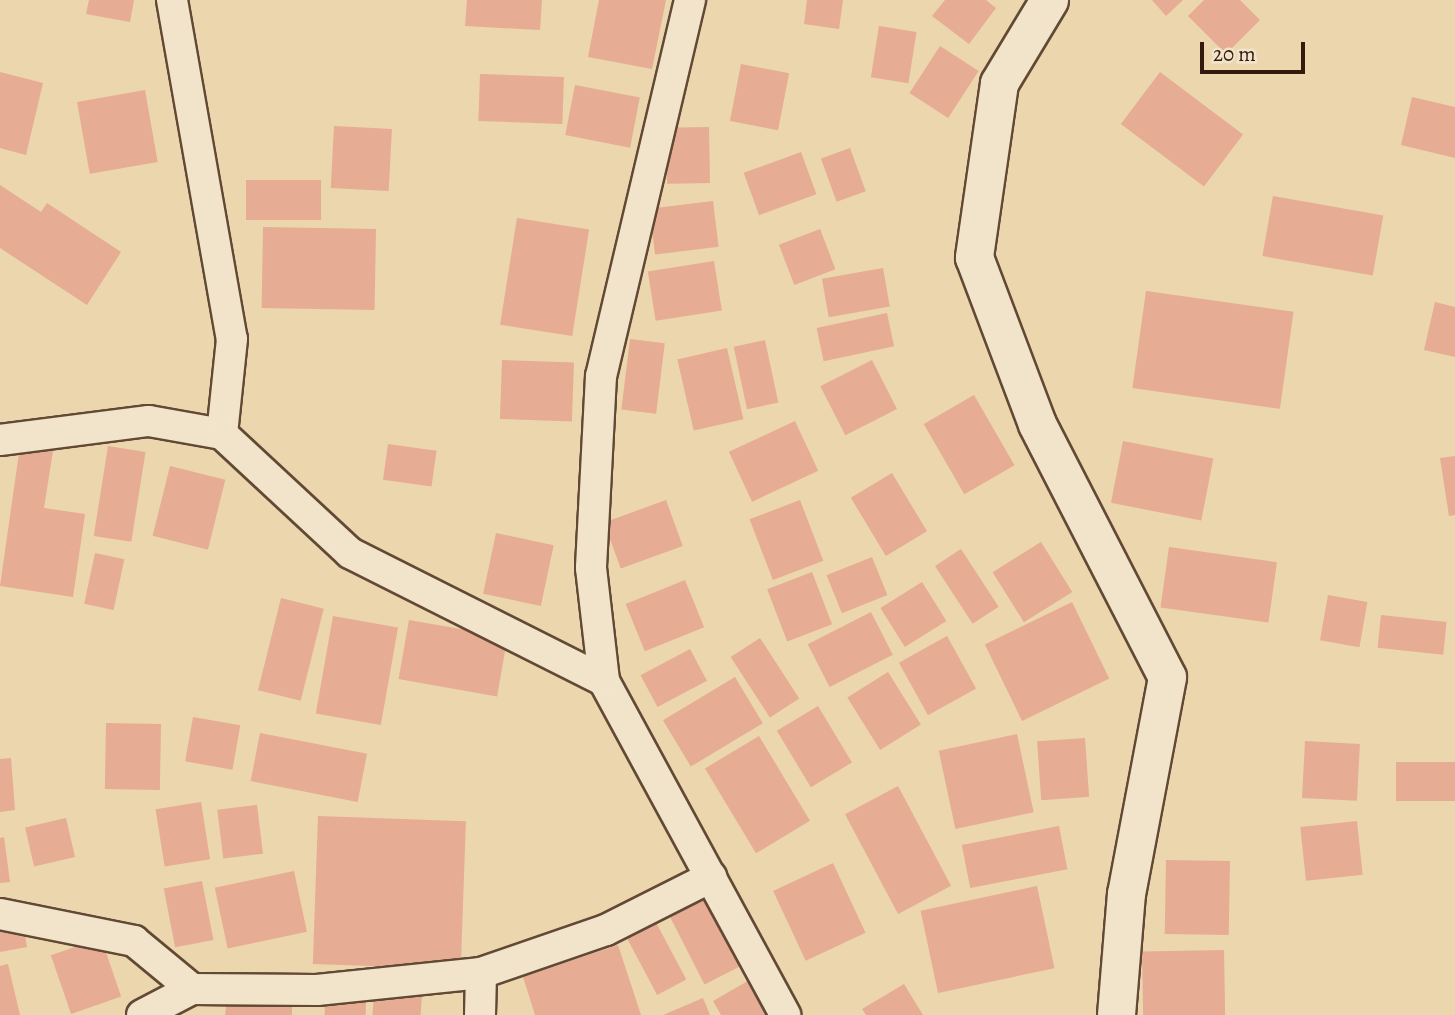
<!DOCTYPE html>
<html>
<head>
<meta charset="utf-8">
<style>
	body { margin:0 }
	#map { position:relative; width:1455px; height:1015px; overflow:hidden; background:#ebd6ad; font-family:Alegreya,serif }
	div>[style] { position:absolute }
	.building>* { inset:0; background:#e7ac94; transform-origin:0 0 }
	.roads { filter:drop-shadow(2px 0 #624935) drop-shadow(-2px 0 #624935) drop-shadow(0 2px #624935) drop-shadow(0 -2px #624935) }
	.minor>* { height:30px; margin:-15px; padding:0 15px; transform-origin:15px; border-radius:15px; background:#f2e4ca }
	.tertiary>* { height:37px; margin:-18.5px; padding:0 18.5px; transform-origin:18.5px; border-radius:18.5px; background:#f2e4ca }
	span { translate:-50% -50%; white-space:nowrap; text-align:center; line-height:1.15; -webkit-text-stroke:5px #f2e4ca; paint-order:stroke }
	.scale { position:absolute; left:1200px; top:42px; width:105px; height:32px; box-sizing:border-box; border:4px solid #341a0d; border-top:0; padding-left:9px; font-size:21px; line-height:24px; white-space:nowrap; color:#341a0d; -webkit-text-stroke:5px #f2e4ca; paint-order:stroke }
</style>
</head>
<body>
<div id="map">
	<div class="building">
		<i style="clip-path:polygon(89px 0,134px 0,130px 22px,86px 14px)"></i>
		<i style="clip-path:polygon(467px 0,542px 0,540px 30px,465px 26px)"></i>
		<i style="clip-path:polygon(599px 0,666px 0,652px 69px,588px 57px)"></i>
		<i style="clip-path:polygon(807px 0,843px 0,839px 29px,804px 24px)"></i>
		<i style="clip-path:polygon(945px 0,986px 0,996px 8px,969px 44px,932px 16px)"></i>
		<i style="clip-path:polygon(1152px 0,1183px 0,1166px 16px)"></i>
		<i style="clip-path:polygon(1204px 0,1240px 0,1260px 20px,1226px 54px,1188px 16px)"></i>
		<i style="left:879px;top:26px;width:38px;height:52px;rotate:9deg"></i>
		<i style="left:940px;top:46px;width:46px;height:56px;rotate:33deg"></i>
		<i style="left:741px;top:64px;width:49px;height:58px;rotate:11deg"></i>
		<i style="clip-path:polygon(0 72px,43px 83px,26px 155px,0 148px)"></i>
		<i style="left:1160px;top:72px;width:104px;height:65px;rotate:37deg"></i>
		<i style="left:480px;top:74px;width:84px;height:47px;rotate:2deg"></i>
		<i style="left:575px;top:85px;width:66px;height:51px;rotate:11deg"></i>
		<i style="left:145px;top:90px;width:73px;height:69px;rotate:80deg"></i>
		<i style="clip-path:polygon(1412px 97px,1455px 107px,1455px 158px,1401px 145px)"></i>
		<i style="left:334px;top:126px;width:58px;height:62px;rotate:3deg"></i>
		<i style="left:709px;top:127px;width:56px;height:43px;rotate:89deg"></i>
		<i style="left:850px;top:148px;width:46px;height:31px;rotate:70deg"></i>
		<i style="left:801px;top:152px;width:45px;height:61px;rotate:70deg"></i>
		<i style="left:321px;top:180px;width:40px;height:75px;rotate:90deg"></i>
		<i style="clip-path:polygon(0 185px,41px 212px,47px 203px,121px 252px,87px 305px,0 248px)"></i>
		<i style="left:1273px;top:196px;width:112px;height:61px;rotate:10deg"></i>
		<i style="left:713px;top:201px;width:46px;height:64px;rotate:83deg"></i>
		<i style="left:517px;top:218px;width:73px;height:108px;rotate:9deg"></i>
		<i style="left:263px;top:227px;width:113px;height:81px;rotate:1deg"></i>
		<i style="left:820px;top:229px;width:43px;height:44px;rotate:69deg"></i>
		<i style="left:714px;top:261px;width:50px;height:67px;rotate:81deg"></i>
		<i style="left:883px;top:268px;width:39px;height:62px;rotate:80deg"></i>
		<i style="left:1146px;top:291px;width:149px;height:98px;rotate:8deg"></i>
		<i style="clip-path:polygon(1435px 302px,1455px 307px,1455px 357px,1424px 350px)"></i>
		<i style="left:887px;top:313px;width:34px;height:72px;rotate:78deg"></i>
		<i style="left:630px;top:339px;width:35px;height:71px;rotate:7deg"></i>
		<i style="left:765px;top:340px;width:64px;height:32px;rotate:78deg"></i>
		<i style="left:727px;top:348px;width:73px;height:51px;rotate:77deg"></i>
		<i style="left:502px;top:360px;width:72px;height:59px;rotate:2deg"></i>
		<i style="left:872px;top:360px;width:55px;height:58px;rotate:63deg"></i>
		<i style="left:974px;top:395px;width:81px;height:58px;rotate:60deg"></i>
		<i style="left:795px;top:421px;width:55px;height:73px;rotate:65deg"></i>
		<i style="left:1123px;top:441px;width:92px;height:63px;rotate:11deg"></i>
		<i style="left:388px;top:444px;width:49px;height:36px;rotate:8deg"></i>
		<i style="clip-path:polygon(20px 446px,53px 451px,44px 508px,85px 514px,73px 597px,0 586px)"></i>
		<i style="left:108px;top:446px;width:38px;height:91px;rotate:9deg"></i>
		<i style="clip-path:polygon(1455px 456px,1455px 515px,1449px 516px,1440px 458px)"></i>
		<i style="left:170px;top:466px;width:57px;height:72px;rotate:14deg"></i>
		<i style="left:892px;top:473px;width:68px;height:48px;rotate:59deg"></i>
		<i style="left:666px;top:500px;width:49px;height:66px;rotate:70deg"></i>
		<i style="left:800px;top:500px;width:65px;height:54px;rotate:69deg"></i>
		<i style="left:496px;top:533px;width:59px;height:62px;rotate:12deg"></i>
		<i style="left:1041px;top:542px;width:59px;height:57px;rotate:58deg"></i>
		<i style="left:1169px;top:547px;width:109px;height:61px;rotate:8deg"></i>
		<i style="left:961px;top:549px;width:69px;height:31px;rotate:57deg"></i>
		<i style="left:95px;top:553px;width:30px;height:52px;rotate:12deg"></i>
		<i style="left:872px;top:557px;width:41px;height:49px;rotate:68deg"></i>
		<i style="left:812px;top:572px;width:56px;height:48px;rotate:69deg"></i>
		<i style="left:685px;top:580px;width:51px;height:64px;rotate:68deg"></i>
		<i style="left:922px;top:582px;width:46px;height:49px;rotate:58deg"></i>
		<i style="left:1328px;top:595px;width:40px;height:46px;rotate:10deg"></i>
		<i style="left:281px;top:598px;width:44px;height:95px;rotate:14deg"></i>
		<i style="left:1072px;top:602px;width:85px;height:97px;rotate:64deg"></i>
		<i style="left:871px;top:612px;width:48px;height:71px;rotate:63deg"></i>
		<i style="left:1381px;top:615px;width:66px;height:33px;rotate:6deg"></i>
		<i style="left:333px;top:616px;width:66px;height:99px;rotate:10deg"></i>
		<i style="left:409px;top:620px;width:100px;height:60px;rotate:10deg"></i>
		<i style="left:947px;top:636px;width:60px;height:55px;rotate:61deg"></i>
		<i style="left:760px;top:638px;width:72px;height:35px;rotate:57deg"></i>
		<i style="left:690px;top:649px;width:36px;height:56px;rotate:62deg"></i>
		<i style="left:888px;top:672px;width:62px;height:48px;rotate:58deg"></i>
		<i style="left:735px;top:677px;width:54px;height:84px;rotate:59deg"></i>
		<i style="left:818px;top:706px;width:66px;height:48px;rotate:59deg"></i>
		<i style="left:193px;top:717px;width:48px;height:45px;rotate:10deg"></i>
		<i style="left:106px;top:723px;width:55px;height:66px;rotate:1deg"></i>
		<i style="left:260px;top:733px;width:109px;height:49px;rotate:11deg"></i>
		<i style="left:1017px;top:734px;width:80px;height:80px;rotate:78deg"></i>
		<i style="left:759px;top:736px;width:99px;height:63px;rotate:59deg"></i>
		<i style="left:1085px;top:738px;width:59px;height:48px;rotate:86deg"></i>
		<i style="left:1305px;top:741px;width:55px;height:57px;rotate:3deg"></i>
		<i style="clip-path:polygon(11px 758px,15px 810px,0 812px,0 759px)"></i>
		<i style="left:1455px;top:762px;width:39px;height:59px;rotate:90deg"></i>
		<i style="left:898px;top:786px;width:113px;height:60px;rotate:62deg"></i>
		<i style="left:201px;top:802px;width:58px;height:46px;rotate:81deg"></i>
		<i style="left:257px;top:805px;width:49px;height:40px;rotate:83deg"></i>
		<i style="left:318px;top:816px;width:148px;height:148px;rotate:2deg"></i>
		<i style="left:66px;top:818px;width:40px;height:42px;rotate:77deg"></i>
		<i style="left:1357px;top:821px;width:54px;height:57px;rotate:84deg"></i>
		<i style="left:1059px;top:826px;width:44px;height:99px;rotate:79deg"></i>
		<i style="clip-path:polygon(4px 837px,10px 882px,0 883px,0 838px)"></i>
		<i style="left:1166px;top:860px;width:64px;height:74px;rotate:1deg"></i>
		<i style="left:833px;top:863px;width:77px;height:66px;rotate:65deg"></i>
		<i style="left:294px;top:871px;width:62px;height:81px;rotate:78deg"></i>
		<i style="left:202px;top:881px;width:60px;height:39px;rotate:79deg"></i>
		<i style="left:706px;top:886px;width:87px;height:46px;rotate:63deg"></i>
		<i style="left:1037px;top:886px;width:84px;height:119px;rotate:78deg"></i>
		<i style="left:652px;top:915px;width:73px;height:33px;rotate:62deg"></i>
		<i style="clip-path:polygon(23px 925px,27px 947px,0 952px,0 930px)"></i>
		<i style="left:101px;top:938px;width:62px;height:53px;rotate:71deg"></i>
		<i style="clip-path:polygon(618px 945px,641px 1015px,535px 1015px,523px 977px)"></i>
		<i style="left:1224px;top:950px;width:65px;height:82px;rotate:89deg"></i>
		<i style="clip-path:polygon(8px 964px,20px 1015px,0 1015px,0 966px)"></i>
		<i style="clip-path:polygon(753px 978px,774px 1015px,721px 1015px,713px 1001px)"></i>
		<i style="clip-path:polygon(904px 984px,923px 1015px,866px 1015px,862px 1009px)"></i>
		<i style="left:374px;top:993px;width:48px;height:22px;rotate:4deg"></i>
		<i style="left:325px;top:997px;width:41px;height:18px;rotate:1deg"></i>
		<i style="clip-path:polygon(703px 998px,710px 1015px,663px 1015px)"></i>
		<i style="clip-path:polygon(227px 999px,292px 1006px,292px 1015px,225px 1015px)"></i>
	</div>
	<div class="roads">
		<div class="minor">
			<i style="left:172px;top:0;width:344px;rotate:80deg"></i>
			<i style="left:232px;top:339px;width:96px;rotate:96deg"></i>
			<i style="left:690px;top:0;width:386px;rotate:103.3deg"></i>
			<i style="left:601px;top:376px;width:192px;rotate:93deg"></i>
			<i style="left:591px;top:568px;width:114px;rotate:83.4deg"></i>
			<i style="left:604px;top:681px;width:380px;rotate:61.5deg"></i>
			<i style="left:0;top:440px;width:150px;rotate:-7.3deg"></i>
			<i style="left:149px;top:421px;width:74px;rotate:10.1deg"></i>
			<i style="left:222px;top:434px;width:175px;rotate:42.9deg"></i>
			<i style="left:350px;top:553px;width:284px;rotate:26.7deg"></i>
			<i style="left:0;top:914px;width:137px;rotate:11.4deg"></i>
			<i style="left:134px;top:941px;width:75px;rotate:39.6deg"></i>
			<i style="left:142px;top:1015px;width:56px;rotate:-27.5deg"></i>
			<i style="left:192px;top:989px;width:125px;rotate:0.5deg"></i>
			<i style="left:317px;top:990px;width:165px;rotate:-5.9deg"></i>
			<i style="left:481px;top:973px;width:132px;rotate:-19deg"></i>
			<i style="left:606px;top:930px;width:118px;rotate:-26.8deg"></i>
			<i style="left:480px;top:1015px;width:42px;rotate:-88.6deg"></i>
		</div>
		<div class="tertiary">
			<i style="left:1049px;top:0;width:97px;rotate:121.1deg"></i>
			<i style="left:999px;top:83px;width:176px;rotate:98.2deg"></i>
			<i style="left:974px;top:257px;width:178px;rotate:69.3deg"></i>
			<i style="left:1037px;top:424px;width:284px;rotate:62.8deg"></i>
			<i style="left:1167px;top:677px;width:220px;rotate:100.7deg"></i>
			<i style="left:1126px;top:893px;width:122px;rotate:94.7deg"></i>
		</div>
	</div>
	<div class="scale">20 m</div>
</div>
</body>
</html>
